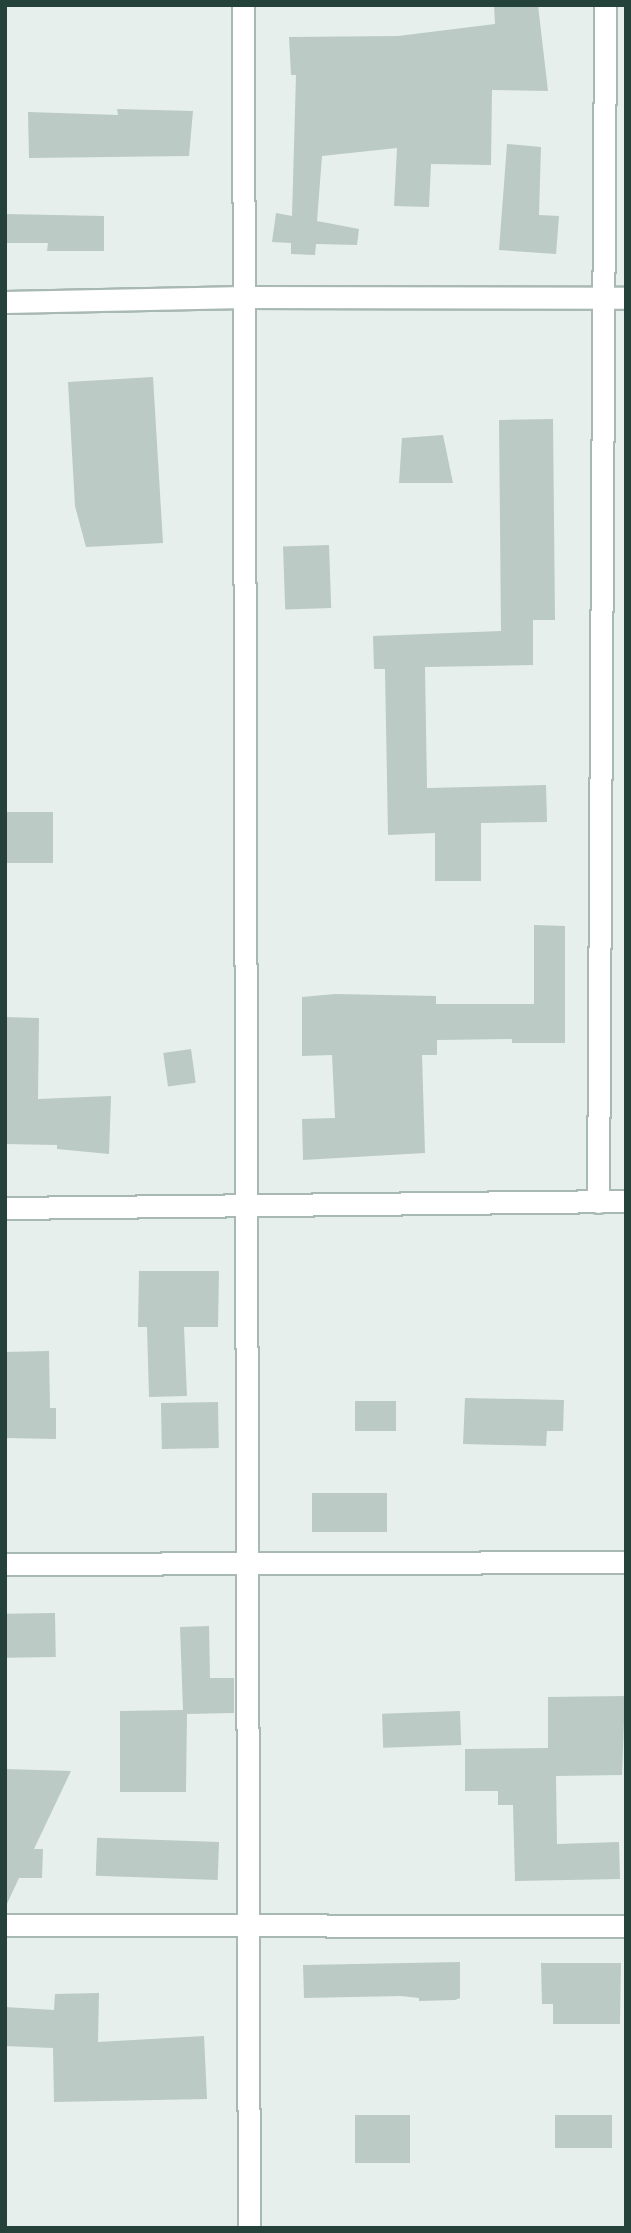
<!DOCTYPE html>
<html>
<head>
<meta charset="utf-8">
<style>
	body { margin:0 }
	#map { position:relative; width:631px; height:2233px; overflow:hidden; background:#e6efeb; font-family:"Nunito Sans",sans-serif }
	div>[style] { position:absolute }
	.building>* { inset:0; background:#bbcac4; transform-origin:0 0 }
	.roads { filter:drop-shadow(2px 0 #a8b8b2) drop-shadow(-2px 0 #a8b8b2) drop-shadow(0 2px #a8b8b2) drop-shadow(0 -2px #a8b8b2) }
	.minor>* { height:21px; margin:-10.5px; padding:0 10.5px; transform-origin:10.5px; border-radius:10.5px; background:#fff }
	.tertiary>* { height:21px; margin:-10.5px; padding:0 10.5px; transform-origin:10.5px; border-radius:10.5px; background:#fff }
	span { translate:-50% -50%; white-space:nowrap; text-align:center; line-height:1.15; -webkit-text-stroke:7px #f7fbf9; paint-order:stroke }
	.frame { position:absolute; inset:0; border:7px solid #24423a; pointer-events:none }
</style>
</head>
<body>
<div id="map">
	<div class="building">
		<i style="clip-path:polygon(494px 5px,538px 5px,548px 91px,492px 90px,491px 165px,431px 164px,429px 207px,394px 206px,397px 148px,322px 156px,317px 221px,359px 229px,357px 245px,316px 244px,315px 255px,291px 254px,291px 243px,272px 242px,276px 213px,292px 216px,296px 75px,291px 75px,289px 37px,398px 36px,495px 24px)"></i>
		<i style="clip-path:polygon(117px 109px,193px 111px,189px 156px,29px 158px,28px 112px,118px 115px)"></i>
		<i style="clip-path:polygon(507px 144px,541px 147px,539px 215px,559px 216px,556px 254px,499px 250px)"></i>
		<i style="clip-path:polygon(5px 214px,104px 216px,104px 251px,47px 251px,48px 243px,5px 243px)"></i>
		<i style="clip-path:polygon(153px 377px,163px 543px,86px 547px,75px 506px,68px 382px)"></i>
		<i style="clip-path:polygon(553px 419px,555px 620px,533px 620px,533px 665px,425px 667px,427px 788px,546px 785px,547px 822px,481px 823px,481px 881px,435px 881px,435px 833px,388px 835px,385px 669px,374px 669px,373px 636px,501px 631px,499px 420px)"></i>
		<i style="clip-path:polygon(443px 435px,453px 483px,399px 483px,402px 438px)"></i>
		<i style="left:329px;top:545px;width:63px;height:46px;rotate:88deg"></i>
		<i style="left:53px;top:812px;width:51px;height:48px;rotate:90deg"></i>
		<i style="clip-path:polygon(534px 925px,565px 926px,565px 1043px,512px 1043px,512px 1039px,437px 1040px,437px 1055px,422px 1055px,425px 1153px,303px 1160px,302px 1119px,335px 1118px,332px 1055px,302px 1056px,302px 997px,335px 994px,436px 996px,436px 1004px,534px 1004px)"></i>
		<i style="clip-path:polygon(5px 1017px,39px 1018px,38px 1099px,111px 1096px,109px 1154px,57px 1149px,57px 1145px,5px 1144px)"></i>
		<i style="left:191px;top:1049px;width:34px;height:28px;rotate:82deg"></i>
		<i style="clip-path:polygon(139px 1271px,219px 1271px,218px 1327px,184px 1327px,187px 1396px,149px 1397px,147px 1327px,138px 1327px)"></i>
		<i style="clip-path:polygon(49px 1351px,50px 1408px,56px 1408px,56px 1439px,5px 1438px,5px 1352px)"></i>
		<i style="clip-path:polygon(465px 1398px,564px 1400px,563px 1431px,547px 1431px,546px 1446px,463px 1444px)"></i>
		<i style="left:355px;top:1401px;width:41px;height:30px"></i>
		<i style="left:218px;top:1402px;width:46px;height:57px;rotate:89deg"></i>
		<i style="left:387px;top:1493px;width:39px;height:75px;rotate:90deg"></i>
		<i style="left:55px;top:1613px;width:44px;height:50px;rotate:89deg"></i>
		<i style="clip-path:polygon(209px 1626px,210px 1678px,234px 1678px,234px 1713px,187px 1714px,186px 1792px,120px 1792px,120px 1711px,183px 1710px,180px 1627px)"></i>
		<i style="clip-path:polygon(625px 1696px,622px 1775px,556px 1776px,557px 1844px,619px 1842px,620px 1879px,515px 1881px,513px 1805px,498px 1805px,498px 1791px,465px 1791px,465px 1749px,548px 1748px,548px 1697px)"></i>
		<i style="left:460px;top:1711px;width:34px;height:78px;rotate:88deg"></i>
		<i style="clip-path:polygon(5px 1769px,71px 1771px,34px 1849px,43px 1849px,42px 1878px,19px 1878px,5px 1908px)"></i>
		<i style="left:219px;top:1842px;width:38px;height:122px;rotate:92deg"></i>
		<i style="clip-path:polygon(460px 1962px,460px 1998px,455px 2000px,419px 2001px,419px 1998px,401px 1996px,304px 1998px,303px 1965px)"></i>
		<i style="clip-path:polygon(541px 1963px,621px 1963px,620px 2024px,553px 2024px,553px 2004px,542px 2004px)"></i>
		<i style="clip-path:polygon(99px 1993px,98px 2042px,204px 2036px,207px 2099px,54px 2102px,53px 2048px,5px 2046px,5px 2007px,54px 2010px,55px 1994px)"></i>
		<i style="left:355px;top:2115px;width:55px;height:48px"></i>
		<i style="left:612px;top:2115px;width:33px;height:57px;rotate:90deg"></i>
	</div>
	<div class="roads">
		<div class="minor">
			<i style="left:243px;top:5px;width:2223px;rotate:89.85deg"></i>
			<i style="left:5px;top:302px;width:239px;rotate:-1.2deg"></i>
			<i style="left:244px;top:297px;width:382px;rotate:0.1deg"></i>
			<i style="left:598px;top:1202px;width:1197px;rotate:-89.66deg"></i>
			<i style="left:5px;top:1564px;width:621px;rotate:-0.18deg"></i>
			<i style="left:5px;top:1925px;width:621px;rotate:0.09deg"></i>
		</div>
		<div class="tertiary">
			<i style="left:5px;top:1208px;width:621px;rotate:-0.65deg"></i>
		</div>
	</div>
	<div class="frame"></div>
</div>
</body>
</html>
